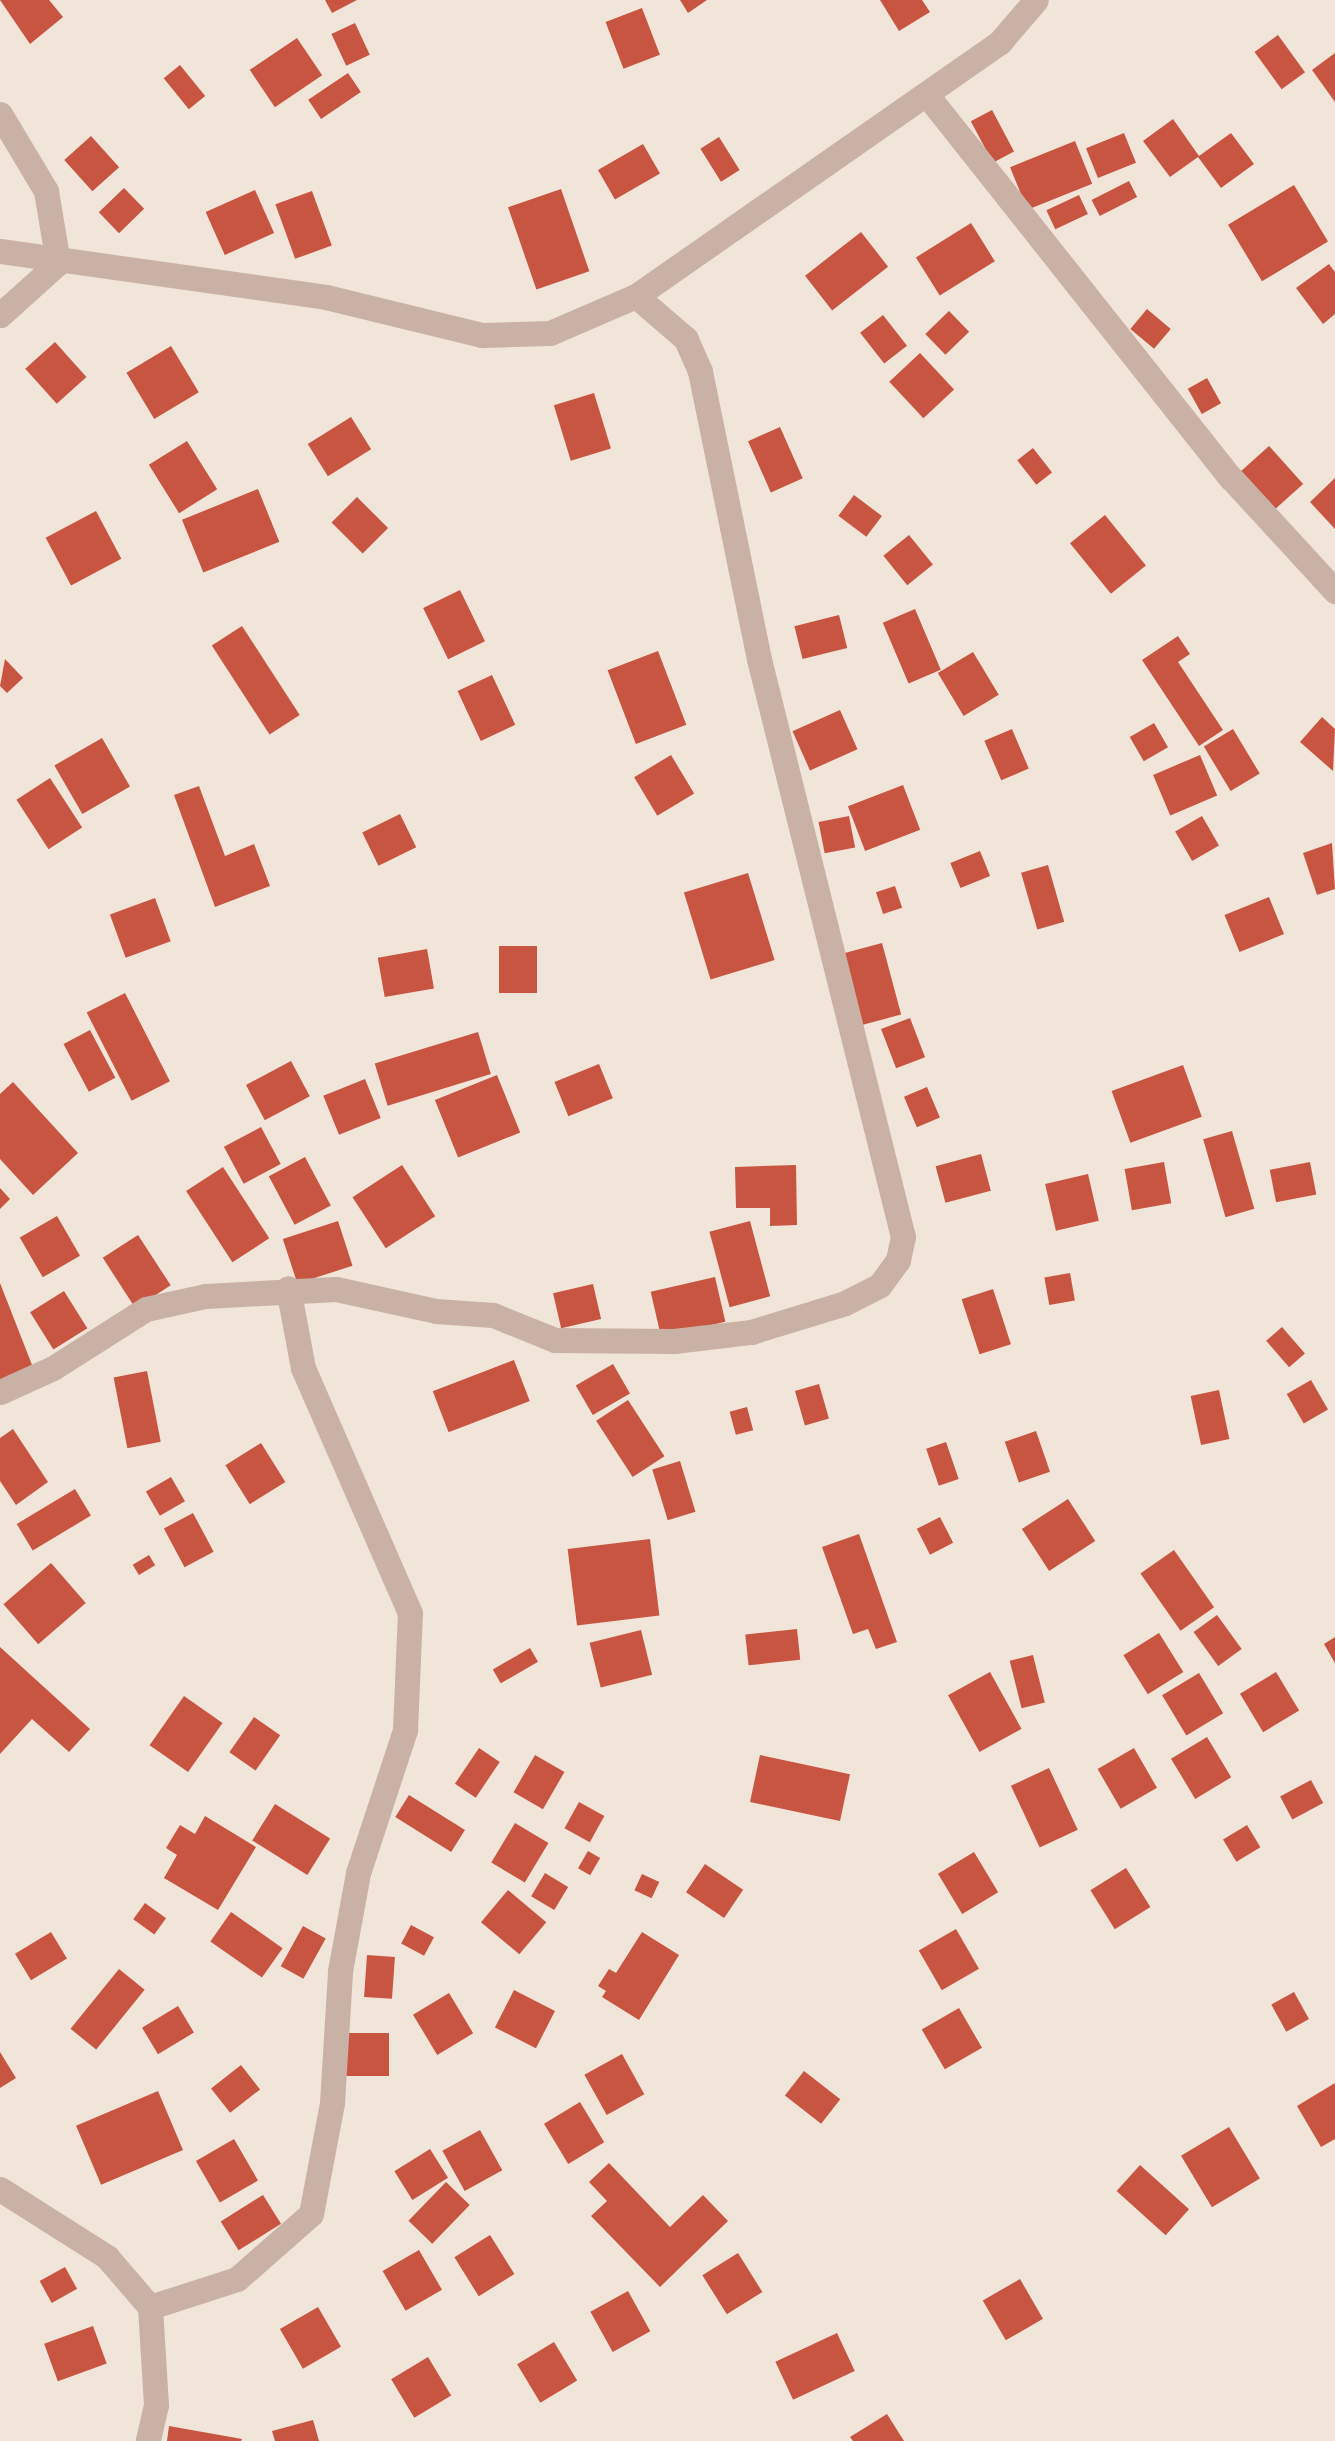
<!DOCTYPE html>
<html>
<head>
<meta charset="utf-8">
<style>
	body { margin:0 }
	#map { position:relative; width:1335px; height:2441px; overflow:hidden; background:#f1e4d9; font-family:"Fira Sans Condensed",sans-serif }
	div>[style] { position:absolute }
	.building>* { inset:0; background:#c75542; transform-origin:0 0 }
	.street>* { height:25px; margin:-12.5px; padding:0 12.5px; transform-origin:12.5px; border-radius:12.5px; background:#c9b2a5 }
	span { translate:-50% -50%; white-space:nowrap; text-align:center; line-height:1.15; -webkit-text-stroke:8px #f9eee5; paint-order:stroke }
</style>
</head>
<body>
<div id="map">
	<div class="building">
		<i style="clip-path:polygon(0 0,49px 0,63px 17px,30px 44px)"></i>
		<i style="clip-path:polygon(325px 0,357px 0,332px 13px)"></i>
		<i style="clip-path:polygon(680px 0,707px 0,688px 13px)"></i>
		<i style="clip-path:polygon(880px 0,922px 0,930px 12px,899px 31px)"></i>
		<i style="left:642px;top:8px;width:50px;height:39px;rotate:69deg"></i>
		<i style="left:355px;top:23px;width:35px;height:26px;rotate:65deg"></i>
		<i style="left:1278px;top:35px;width:46px;height:29px;rotate:54deg"></i>
		<i style="left:297px;top:38px;width:45px;height:57px;rotate:56deg"></i>
		<i style="clip-path:polygon(1335px 53px,1335px 102px,1312px 70px)"></i>
		<i style="left:180px;top:65px;width:40px;height:21px;rotate:51deg"></i>
		<i style="left:348px;top:73px;width:23px;height:48px;rotate:56deg"></i>
		<i style="left:992px;top:110px;width:47px;height:24px;rotate:62deg"></i>
		<i style="clip-path:polygon(1173px 119px,1199px 156px,1231px 133px,1254px 164px,1221px 188px,1198px 157px,1170px 177px,1143px 141px)"></i>
		<i style="left:1124px;top:133px;width:32px;height:41px;rotate:68deg"></i>
		<i style="left:91px;top:136px;width:42px;height:36px;rotate:48deg"></i>
		<i style="left:719px;top:137px;width:39px;height:22px;rotate:58deg"></i>
		<i style="left:1075px;top:141px;width:46px;height:70px;rotate:68deg"></i>
		<i style="left:643px;top:144px;width:34px;height:52px;rotate:60deg"></i>
		<i style="left:1129px;top:181px;width:18px;height:42px;rotate:63deg"></i>
		<i style="left:1294px;top:185px;width:66px;height:77px;rotate:59deg"></i>
		<i style="left:124px;top:188px;width:29px;height:35px;rotate:46deg"></i>
		<i style="left:561px;top:189px;width:87px;height:56px;rotate:71deg"></i>
		<i style="left:255px;top:190px;width:47px;height:54px;rotate:66deg"></i>
		<i style="left:312px;top:191px;width:58px;height:39px;rotate:70deg"></i>
		<i style="left:1079px;top:195px;width:21px;height:36px;rotate:65deg"></i>
		<i style="left:971px;top:223px;width:45px;height:65px;rotate:58deg"></i>
		<i style="left:861px;top:232px;width:44px;height:71px;rotate:52deg"></i>
		<i style="clip-path:polygon(1329px 264px,1335px 272px,1335px 314px,1323px 324px,1296px 288px)"></i>
		<i style="left:1147px;top:309px;width:31px;height:26px;rotate:40deg"></i>
		<i style="left:949px;top:311px;width:29px;height:33px;rotate:46deg"></i>
		<i style="left:883px;top:315px;width:39px;height:29px;rotate:52deg"></i>
		<i style="left:55px;top:342px;width:47px;height:40px;rotate:48deg"></i>
		<i style="left:171px;top:346px;width:54px;height:52px;rotate:59deg"></i>
		<i style="left:920px;top:353px;width:50px;height:42px;rotate:47deg"></i>
		<i style="left:1207px;top:378px;width:29px;height:22px;rotate:61deg"></i>
		<i style="left:594px;top:393px;width:58px;height:42px;rotate:73deg"></i>
		<i style="left:351px;top:417px;width:38px;height:51px;rotate:58deg"></i>
		<i style="left:780px;top:427px;width:56px;height:35px;rotate:66deg"></i>
		<i style="left:187px;top:441px;width:57px;height:45px;rotate:58deg"></i>
		<i style="left:1269px;top:446px;width:51px;height:40px;rotate:48deg"></i>
		<i style="left:1033px;top:448px;width:31px;height:20px;rotate:52deg"></i>
		<i style="clip-path:polygon(1335px 478px,1335px 529px,1310px 502px)"></i>
		<i style="left:258px;top:489px;width:57px;height:82px;rotate:68deg"></i>
		<i style="left:854px;top:495px;width:35px;height:26px;rotate:37deg"></i>
		<i style="left:357px;top:497px;width:44px;height:36px;rotate:45deg"></i>
		<i style="left:96px;top:511px;width:54px;height:57px;rotate:62deg"></i>
		<i style="left:1105px;top:515px;width:65px;height:45px;rotate:51deg"></i>
		<i style="left:909px;top:535px;width:38px;height:33px;rotate:51deg"></i>
		<i style="left:460px;top:590px;width:57px;height:41px;rotate:64deg"></i>
		<i style="left:915px;top:609px;width:66px;height:35px;rotate:67deg"></i>
		<i style="left:839px;top:615px;width:34px;height:46px;rotate:76deg"></i>
		<i style="left:242px;top:626px;width:106px;height:36px;rotate:57deg"></i>
		<i style="clip-path:polygon(1178px 636px,1190px 654px,1178px 662px,1223px 730px,1199px 746px,1142px 660px)"></i>
		<i style="left:658px;top:651px;width:79px;height:54px;rotate:69deg"></i>
		<i style="left:973px;top:652px;width:50px;height:41px;rotate:59deg"></i>
		<i style="clip-path:polygon(5px 659px,23px 678px,7px 693px,0 686px)"></i>
		<i style="left:492px;top:675px;width:55px;height:38px;rotate:65deg"></i>
		<i style="left:840px;top:710px;width:43px;height:52px;rotate:66deg"></i>
		<i style="clip-path:polygon(1322px 717px,1335px 729px,1333px 771px,1300px 742px)"></i>
		<i style="left:1154px;top:723px;width:28px;height:28px;rotate:60deg"></i>
		<i style="left:1012px;top:729px;width:43px;height:30px;rotate:67deg"></i>
		<i style="left:1233px;top:729px;width:52px;height:34px;rotate:59deg"></i>
		<i style="left:102px;top:738px;width:56px;height:55px;rotate:60deg"></i>
		<i style="left:671px;top:755px;width:45px;height:43px;rotate:59deg"></i>
		<i style="left:1200px;top:755px;width:44px;height:51px;rotate:67deg"></i>
		<i style="left:50px;top:778px;width:59px;height:40px;rotate:57deg"></i>
		<i style="left:903px;top:785px;width:48px;height:59px;rotate:69deg"></i>
		<i style="clip-path:polygon(199px 786px,225px 856px,254px 844px,270px 886px,215px 907px,174px 795px)"></i>
		<i style="left:400px;top:814px;width:37px;height:42px;rotate:64deg"></i>
		<i style="left:849px;top:816px;width:32px;height:31px;rotate:79deg"></i>
		<i style="left:1202px;top:816px;width:34px;height:31px;rotate:60deg"></i>
		<i style="clip-path:polygon(1332px 843px,1335px 889px,1317px 895px,1303px 853px)"></i>
		<i style="left:980px;top:851px;width:27px;height:32px;rotate:68deg"></i>
		<i style="left:1048px;top:865px;width:59px;height:28px;rotate:74deg"></i>
		<i style="left:748px;top:873px;width:91px;height:67px;rotate:73deg"></i>
		<i style="left:895px;top:886px;width:23px;height:20px;rotate:72deg"></i>
		<i style="left:1269px;top:897px;width:40px;height:48px;rotate:68deg"></i>
		<i style="left:155px;top:898px;width:46px;height:48px;rotate:70deg"></i>
		<i style="left:882px;top:943px;width:74px;height:50px;rotate:75deg"></i>
		<i style="left:499px;top:946px;width:38px;height:47px"></i>
		<i style="left:427px;top:949px;width:40px;height:50px;rotate:80deg"></i>
		<i style="left:125px;top:993px;width:99px;height:43px;rotate:63deg"></i>
		<i style="left:910px;top:1018px;width:42px;height:31px;rotate:69deg"></i>
		<i style="left:90px;top:1030px;width:54px;height:30px;rotate:62deg"></i>
		<i style="left:478px;top:1032px;width:44px;height:108px;rotate:73deg"></i>
		<i style="left:291px;top:1061px;width:40px;height:51px;rotate:62deg"></i>
		<i style="left:599px;top:1064px;width:37px;height:48px;rotate:68deg"></i>
		<i style="left:1183px;top:1065px;width:55px;height:76px;rotate:70deg"></i>
		<i style="left:497px;top:1075px;width:62px;height:67px;rotate:68deg"></i>
		<i style="left:365px;top:1079px;width:42px;height:45px;rotate:68deg"></i>
		<i style="clip-path:polygon(13px 1082px,78px 1153px,33px 1195px,0 1159px,0 1094px)"></i>
		<i style="left:927px;top:1087px;width:33px;height:25px;rotate:67deg"></i>
		<i style="left:261px;top:1127px;width:42px;height:42px;rotate:62deg"></i>
		<i style="left:1232px;top:1131px;width:81px;height:30px;rotate:74deg"></i>
		<i style="left:981px;top:1154px;width:38px;height:47px;rotate:75deg"></i>
		<i style="left:305px;top:1157px;width:55px;height:41px;rotate:62deg"></i>
		<i style="left:1164px;top:1162px;width:42px;height:40px;rotate:80deg"></i>
		<i style="left:1310px;top:1162px;width:33px;height:41px;rotate:79deg"></i>
		<i style="left:402px;top:1165px;width:61px;height:59px;rotate:57deg"></i>
		<i style="clip-path:polygon(796px 1165px,797px 1225px,770px 1226px,770px 1208px,736px 1208px,735px 1167px)"></i>
		<i style="left:223px;top:1167px;width:85px;height:44px;rotate:57deg"></i>
		<i style="left:1088px;top:1174px;width:48px;height:44px;rotate:77deg"></i>
		<i style="clip-path:polygon(0 1188px,10px 1199px,0 1209px)"></i>
		<i style="left:57px;top:1216px;width:46px;height:43px;rotate:60deg"></i>
		<i style="left:338px;top:1221px;width:47px;height:58px;rotate:72deg"></i>
		<i style="left:750px;top:1221px;width:78px;height:42px;rotate:75deg"></i>
		<i style="left:138px;top:1235px;width:60px;height:42px;rotate:57deg"></i>
		<i style="left:1070px;top:1273px;width:28px;height:26px;rotate:80deg"></i>
		<i style="left:715px;top:1277px;width:46px;height:66px;rotate:77deg"></i>
		<i style="clip-path:polygon(0 1283px,34px 1370px,0 1384px)"></i>
		<i style="left:593px;top:1284px;width:36px;height:41px;rotate:77deg"></i>
		<i style="left:993px;top:1289px;width:58px;height:33px;rotate:72deg"></i>
		<i style="left:64px;top:1291px;width:44px;height:40px;rotate:58deg"></i>
		<i style="left:1282px;top:1327px;width:35px;height:21px;rotate:49deg"></i>
		<i style="left:514px;top:1360px;width:44px;height:87px;rotate:69deg"></i>
		<i style="left:613px;top:1364px;width:34px;height:43px;rotate:60deg"></i>
		<i style="left:147px;top:1371px;width:72px;height:34px;rotate:79deg"></i>
		<i style="left:1311px;top:1380px;width:34px;height:28px;rotate:60deg"></i>
		<i style="left:819px;top:1384px;width:36px;height:25px;rotate:74deg"></i>
		<i style="left:1219px;top:1390px;width:50px;height:29px;rotate:78deg"></i>
		<i style="left:628px;top:1400px;width:67px;height:38px;rotate:57deg"></i>
		<i style="left:747px;top:1407px;width:24px;height:18px;rotate:75deg"></i>
		<i style="clip-path:polygon(13px 1429px,48px 1482px,16px 1505px,0 1481px,0 1438px)"></i>
		<i style="left:1036px;top:1431px;width:43px;height:33px;rotate:71deg"></i>
		<i style="left:946px;top:1442px;width:39px;height:21px;rotate:71deg"></i>
		<i style="left:261px;top:1443px;width:46px;height:42px;rotate:58deg"></i>
		<i style="left:680px;top:1461px;width:53px;height:29px;rotate:73deg"></i>
		<i style="left:171px;top:1477px;width:28px;height:29px;rotate:60deg"></i>
		<i style="left:75px;top:1489px;width:31px;height:68px;rotate:59deg"></i>
		<i style="left:1068px;top:1499px;width:50px;height:55px;rotate:57deg"></i>
		<i style="left:193px;top:1513px;width:44px;height:33px;rotate:62deg"></i>
		<i style="left:940px;top:1517px;width:29px;height:26px;rotate:63deg"></i>
		<i style="clip-path:polygon(859px 1534px,897px 1642px,876px 1649px,868px 1629px,853px 1634px,822px 1547px)"></i>
		<i style="left:650px;top:1539px;width:77px;height:83px;rotate:83deg"></i>
		<i style="left:1174px;top:1550px;width:70px;height:41px;rotate:55deg"></i>
		<i style="left:149px;top:1555px;width:12px;height:19px;rotate:59deg"></i>
		<i style="left:51px;top:1563px;width:53px;height:63px;rotate:49deg"></i>
		<i style="left:1217px;top:1615px;width:42px;height:29px;rotate:54deg"></i>
		<i style="left:797px;top:1629px;width:31px;height:52px;rotate:84deg"></i>
		<i style="left:641px;top:1630px;width:46px;height:53px;rotate:76deg"></i>
		<i style="left:1159px;top:1633px;width:46px;height:42px;rotate:58deg"></i>
		<i style="clip-path:polygon(1335px 1637px,1335px 1663px,1324px 1644px)"></i>
		<i style="clip-path:polygon(0 1647px,90px 1729px,69px 1752px,32px 1719px,0 1754px)"></i>
		<i style="left:530px;top:1648px;width:16px;height:43px;rotate:60deg"></i>
		<i style="left:1033px;top:1655px;width:49px;height:24px;rotate:76deg"></i>
		<i style="left:990px;top:1672px;width:65px;height:48px;rotate:61deg"></i>
		<i style="left:1276px;top:1672px;width:45px;height:42px;rotate:59deg"></i>
		<i style="left:1199px;top:1673px;width:47px;height:43px;rotate:59deg"></i>
		<i style="left:184px;top:1696px;width:47px;height:60px;rotate:35deg"></i>
		<i style="left:254px;top:1717px;width:32px;height:43px;rotate:35deg"></i>
		<i style="left:1207px;top:1737px;width:47px;height:42px;rotate:59deg"></i>
		<i style="left:479px;top:1748px;width:25px;height:43px;rotate:34deg"></i>
		<i style="left:1134px;top:1748px;width:46px;height:42px;rotate:60deg"></i>
		<i style="left:535px;top:1755px;width:34px;height:43px;rotate:30deg"></i>
		<i style="left:760px;top:1755px;width:92px;height:48px;rotate:12deg"></i>
		<i style="left:1049px;top:1768px;width:68px;height:42px;rotate:65deg"></i>
		<i style="left:1311px;top:1780px;width:26px;height:35px;rotate:62deg"></i>
		<i style="left:409px;top:1795px;width:66px;height:26px;rotate:32deg"></i>
		<i style="left:579px;top:1802px;width:29px;height:30px;rotate:29deg"></i>
		<i style="left:275px;top:1804px;width:65px;height:43px;rotate:32deg"></i>
		<i style="clip-path:polygon(205px 1816px,256px 1847px,218px 1910px,164px 1878px,177px 1855px,166px 1848px,180px 1825px,195px 1834px)"></i>
		<i style="left:515px;top:1823px;width:39px;height:46px;rotate:31deg"></i>
		<i style="left:1247px;top:1825px;width:26px;height:28px;rotate:59deg"></i>
		<i style="left:588px;top:1851px;width:14px;height:20px;rotate:30deg"></i>
		<i style="left:974px;top:1852px;width:47px;height:42px;rotate:59deg"></i>
		<i style="left:705px;top:1864px;width:46px;height:34px;rotate:34deg"></i>
		<i style="left:1126px;top:1868px;width:46px;height:42px;rotate:58deg"></i>
		<i style="left:545px;top:1873px;width:27px;height:27px;rotate:31deg"></i>
		<i style="left:642px;top:1874px;width:19px;height:18px;rotate:25deg"></i>
		<i style="left:508px;top:1890px;width:50px;height:42px;rotate:40deg"></i>
		<i style="left:145px;top:1903px;width:26px;height:20px;rotate:36deg"></i>
		<i style="left:231px;top:1912px;width:63px;height:36px;rotate:35deg"></i>
		<i style="left:411px;top:1925px;width:26px;height:21px;rotate:28deg"></i>
		<i style="left:303px;top:1926px;width:26px;height:46px;rotate:29deg"></i>
		<i style="left:956px;top:1929px;width:46px;height:43px;rotate:60deg"></i>
		<i style="left:51px;top:1932px;width:31px;height:42px;rotate:59deg"></i>
		<i style="clip-path:polygon(642px 1932px,679px 1955px,639px 2020px,602px 1997px,606px 1991px,598px 1986px,609px 1969px,616px 1973px)"></i>
		<i style="left:367px;top:1955px;width:28px;height:42px;rotate:4deg"></i>
		<i style="left:119px;top:1969px;width:33px;height:77px;rotate:39deg"></i>
		<i style="left:514px;top:1990px;width:46px;height:42px;rotate:27deg"></i>
		<i style="left:1294px;top:1992px;width:31px;height:26px;rotate:61deg"></i>
		<i style="left:449px;top:1993px;width:47px;height:42px;rotate:59deg"></i>
		<i style="left:178px;top:2006px;width:31px;height:42px;rotate:59deg"></i>
		<i style="left:959px;top:2008px;width:46px;height:43px;rotate:60deg"></i>
		<i style="left:343px;top:2033px;width:46px;height:43px"></i>
		<i style="clip-path:polygon(0 2052px,16px 2078px,0 2088px)"></i>
		<i style="left:622px;top:2054px;width:46px;height:43px;rotate:61deg"></i>
		<i style="left:241px;top:2065px;width:31px;height:38px;rotate:52deg"></i>
		<i style="left:804px;top:2071px;width:46px;height:31px;rotate:38deg"></i>
		<i style="clip-path:polygon(1335px 2083px,1335px 2139px,1321px 2147px,1297px 2106px)"></i>
		<i style="left:158px;top:2091px;width:64px;height:89px;rotate:67deg"></i>
		<i style="left:580px;top:2102px;width:47px;height:42px;rotate:59deg"></i>
		<i style="left:1229px;top:2127px;width:60px;height:56px;rotate:59deg"></i>
		<i style="left:480px;top:2130px;width:46px;height:43px;rotate:61deg"></i>
		<i style="left:234px;top:2139px;width:48px;height:44px;rotate:60deg"></i>
		<i style="left:430px;top:2149px;width:34px;height:42px;rotate:58deg"></i>
		<i style="clip-path:polygon(609px 2163px,670px 2227px,703px 2195px,728px 2221px,660px 2287px,591px 2216px,607px 2201px,589px 2182px)"></i>
		<i style="left:1140px;top:2165px;width:66px;height:35px;rotate:42deg"></i>
		<i style="left:446px;top:2182px;width:33px;height:54px;rotate:44deg"></i>
		<i style="left:263px;top:2195px;width:34px;height:50px;rotate:58deg"></i>
		<i style="left:490px;top:2235px;width:46px;height:42px;rotate:58deg"></i>
		<i style="left:419px;top:2250px;width:46px;height:42px;rotate:60deg"></i>
		<i style="left:738px;top:2253px;width:46px;height:42px;rotate:58deg"></i>
		<i style="left:65px;top:2267px;width:25px;height:29px;rotate:61deg"></i>
		<i style="left:1020px;top:2279px;width:46px;height:43px;rotate:60deg"></i>
		<i style="left:628px;top:2291px;width:46px;height:43px;rotate:61deg"></i>
		<i style="left:318px;top:2307px;width:46px;height:44px;rotate:60deg"></i>
		<i style="left:93px;top:2326px;width:40px;height:52px;rotate:70deg"></i>
		<i style="left:837px;top:2333px;width:42px;height:68px;rotate:65deg"></i>
		<i style="left:554px;top:2342px;width:45px;height:43px;rotate:59deg"></i>
		<i style="left:428px;top:2357px;width:45px;height:43px;rotate:59deg"></i>
		<i style="clip-path:polygon(887px 2414px,904px 2441px,853px 2441px,850px 2437px)"></i>
		<i style="clip-path:polygon(313px 2420px,319px 2441px,275px 2441px,272px 2431px)"></i>
		<i style="clip-path:polygon(169px 2426px,242px 2439px,241px 2441px,167px 2441px)"></i>
	</div>
	<div class="street">
		<i style="left:927px;top:95px;width:489px;rotate:51.6deg"></i>
		<i style="left:1231px;top:478px;width:154px;rotate:47.4deg"></i>
		<i style="left:0;top:114px;width:90px;rotate:59.1deg"></i>
		<i style="left:46px;top:191px;width:73px;rotate:80.5deg"></i>
		<i style="left:58px;top:263px;width:78px;rotate:138.1deg"></i>
		<i style="left:0;top:251px;width:329px;rotate:8deg"></i>
		<i style="left:326px;top:297px;width:161px;rotate:13.7deg"></i>
		<i style="left:482px;top:335px;width:68px;rotate:-1.7deg"></i>
		<i style="left:550px;top:333px;width:94px;rotate:-23.3deg"></i>
		<i style="left:636px;top:296px;width:444px;rotate:-34.9deg"></i>
		<i style="left:1000px;top:42px;width:55px;rotate:-49.4deg"></i>
		<i style="left:0;top:1392px;width:58px;rotate:-24.4deg"></i>
		<i style="left:53px;top:1368px;width:110px;rotate:-32.4deg"></i>
		<i style="left:146px;top:1309px;width:60px;rotate:-12.4deg"></i>
		<i style="left:205px;top:1296px;width:131px;rotate:-3.1deg"></i>
		<i style="left:336px;top:1289px;width:102px;rotate:12.4deg"></i>
		<i style="left:436px;top:1311px;width:57px;rotate:4deg"></i>
		<i style="left:493px;top:1315px;width:67px;rotate:22deg"></i>
		<i style="left:555px;top:1340px;width:119px;rotate:0.5deg"></i>
		<i style="left:674px;top:1341px;width:78px;rotate:-6.7deg"></i>
		<i style="left:751px;top:1332px;width:98px;rotate:-17.1deg"></i>
		<i style="left:845px;top:1303px;width:39px;rotate:-27deg"></i>
		<i style="left:880px;top:1285px;width:31px;rotate:-54deg"></i>
		<i style="left:898px;top:1260px;width:24px;rotate:-78deg"></i>
		<i style="left:903px;top:1237px;width:596px;rotate:-103.99deg"></i>
		<i style="left:759px;top:659px;width:294px;rotate:-101.6deg"></i>
		<i style="left:700px;top:371px;width:35px;rotate:-114deg"></i>
		<i style="left:686px;top:339px;width:66px;rotate:-139.3deg"></i>
		<i style="left:0;top:2189px;width:127px;rotate:32.4deg"></i>
		<i style="left:107px;top:2257px;width:66px;rotate:49.3deg"></i>
		<i style="left:150px;top:2307px;width:98px;rotate:86.5deg"></i>
		<i style="left:156px;top:2405px;width:37px;rotate:103deg"></i>
		<i style="left:150px;top:2307px;width:91px;rotate:-17.8deg"></i>
		<i style="left:237px;top:2279px;width:98px;rotate:-41.3deg"></i>
		<i style="left:311px;top:2214px;width:113px;rotate:-79.3deg"></i>
		<i style="left:332px;top:2103px;width:132px;rotate:-86.5deg"></i>
		<i style="left:340px;top:1971px;width:100px;rotate:-79.6deg"></i>
		<i style="left:358px;top:1873px;width:151px;rotate:-71.8deg"></i>
		<i style="left:405px;top:1730px;width:117px;rotate:-87.6deg"></i>
		<i style="left:410px;top:1613px;width:267px;rotate:-113.6deg"></i>
		<i style="left:303px;top:1368px;width:81px;rotate:-100.6deg"></i>
	</div>
</div>
</body>
</html>
